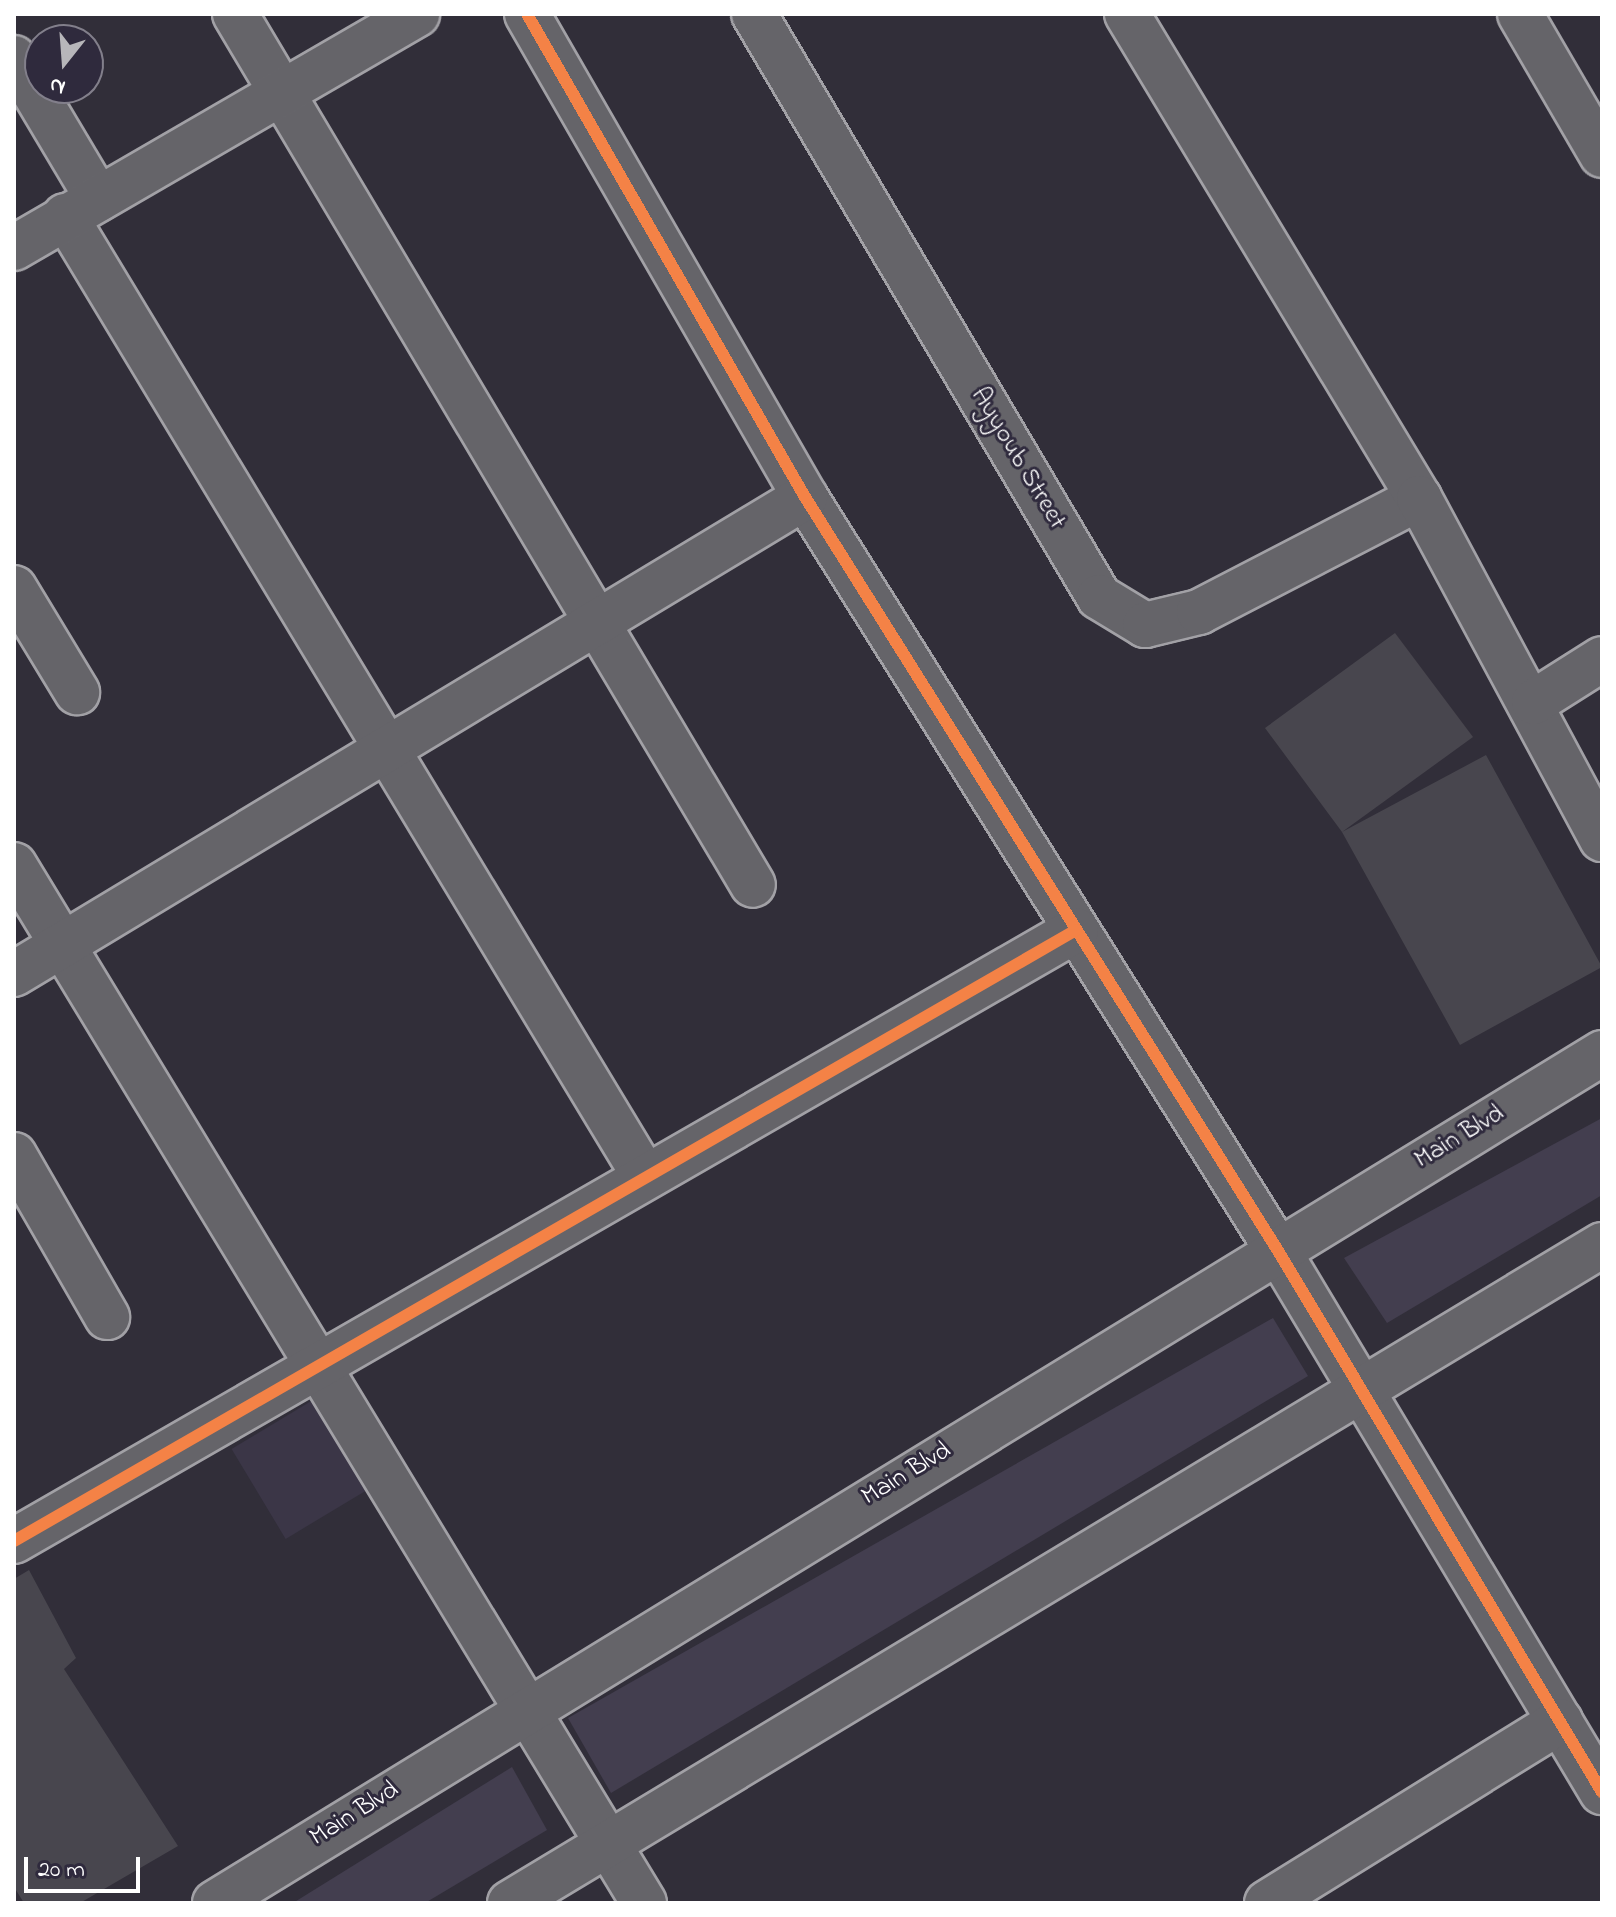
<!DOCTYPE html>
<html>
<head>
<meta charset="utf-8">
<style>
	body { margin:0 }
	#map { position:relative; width:1616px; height:1917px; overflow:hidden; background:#312e39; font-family:"Indie Flower",sans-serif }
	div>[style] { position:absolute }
	.built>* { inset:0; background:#3b3647; transform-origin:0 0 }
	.green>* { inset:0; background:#433e4f }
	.building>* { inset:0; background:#48464e }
	.roads { filter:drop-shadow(2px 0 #a2a1a6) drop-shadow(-2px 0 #a2a1a6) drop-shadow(0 2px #a2a1a6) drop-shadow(0 -2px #a2a1a6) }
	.minor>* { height:44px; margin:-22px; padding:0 22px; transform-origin:22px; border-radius:22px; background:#656469 }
	.major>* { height:44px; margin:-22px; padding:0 22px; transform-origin:22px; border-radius:22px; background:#656469 }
	.cycleway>* { height:12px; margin:-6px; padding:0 6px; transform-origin:6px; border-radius:6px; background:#f48246 }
	span { translate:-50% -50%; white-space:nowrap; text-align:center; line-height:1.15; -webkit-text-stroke:6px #2f2a3d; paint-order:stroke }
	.street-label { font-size:26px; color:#fff }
	.frame { position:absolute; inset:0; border:16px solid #fff; pointer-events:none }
	.north { position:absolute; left:24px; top:24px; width:80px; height:80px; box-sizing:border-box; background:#2f2a3d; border:2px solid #827f8b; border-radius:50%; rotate:197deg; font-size:22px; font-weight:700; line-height:32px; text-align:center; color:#fff }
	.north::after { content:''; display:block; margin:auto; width:28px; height:36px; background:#b7b6ba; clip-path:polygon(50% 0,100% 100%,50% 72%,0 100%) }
	.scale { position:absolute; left:24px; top:1857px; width:116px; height:36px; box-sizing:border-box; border:4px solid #fff; border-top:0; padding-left:10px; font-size:24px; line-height:28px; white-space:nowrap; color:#fff; -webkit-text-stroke:6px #2f2a3d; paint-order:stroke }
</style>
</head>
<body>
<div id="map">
	<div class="built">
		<i style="left:313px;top:1400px;width:105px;height:95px;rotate:59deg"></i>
	</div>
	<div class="green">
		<i style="clip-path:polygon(1602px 1118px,1602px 1195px,1387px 1323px,1344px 1258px)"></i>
		<i style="clip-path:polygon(1273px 1318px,1308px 1376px,611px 1793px,568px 1718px)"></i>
		<i style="clip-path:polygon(512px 1767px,547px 1830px,425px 1903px,293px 1903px)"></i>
	</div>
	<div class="building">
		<i style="clip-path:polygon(1395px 633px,1473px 737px,1342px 832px,1486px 755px,1602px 967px,1460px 1045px,1342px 832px,1265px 728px)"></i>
		<i style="clip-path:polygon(29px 1570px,76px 1658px,64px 1669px,178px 1846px,80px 1903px,24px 1903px,14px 1887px,14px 1579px)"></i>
	</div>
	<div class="roads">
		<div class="minor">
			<i style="left:235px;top:14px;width:1013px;rotate:59.26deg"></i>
			<i style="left:527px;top:14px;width:557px;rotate:60.08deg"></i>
			<i style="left:805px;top:497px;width:888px;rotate:57.89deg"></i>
			<i style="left:1277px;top:1249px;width:633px;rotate:59.1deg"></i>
			<i style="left:754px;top:14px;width:677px;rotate:59.38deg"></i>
			<i style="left:1099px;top:597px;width:54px;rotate:31.3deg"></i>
			<i style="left:1145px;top:625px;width:56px;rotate:-13.5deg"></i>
			<i style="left:1199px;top:612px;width:248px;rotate:-27.4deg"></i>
			<i style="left:1127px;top:14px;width:565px;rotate:58.9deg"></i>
			<i style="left:1419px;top:498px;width:387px;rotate:61.8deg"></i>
			<i style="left:1520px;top:14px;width:163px;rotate:59.8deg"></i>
			<i style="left:14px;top:58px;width:164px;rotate:59.2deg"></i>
			<i style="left:65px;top:216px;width:1120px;rotate:58.88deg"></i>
			<i style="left:14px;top:248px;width:466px;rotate:-30.1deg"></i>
			<i style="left:14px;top:588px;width:122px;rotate:58.8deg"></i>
			<i style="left:1534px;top:702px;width:80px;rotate:-32.3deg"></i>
			<i style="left:14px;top:865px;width:1214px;rotate:58.74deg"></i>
			<i style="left:14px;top:974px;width:924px;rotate:-31.09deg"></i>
			<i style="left:14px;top:1155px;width:187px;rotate:60.1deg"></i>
			<i style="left:14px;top:1541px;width:1225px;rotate:-29.91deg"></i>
			<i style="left:1267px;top:1903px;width:345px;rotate:-31.8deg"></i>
		</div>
		<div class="major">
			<i style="left:215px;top:1903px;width:1627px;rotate:-31.5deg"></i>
			<i style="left:510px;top:1903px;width:1275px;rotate:-31.07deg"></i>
		</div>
	</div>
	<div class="cycleway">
		<i style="left:527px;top:14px;width:557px;rotate:60.08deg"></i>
		<i style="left:805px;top:497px;width:888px;rotate:57.89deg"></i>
		<i style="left:1277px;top:1249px;width:633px;rotate:59.1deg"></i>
		<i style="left:14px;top:1541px;width:1225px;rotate:-29.91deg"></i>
	</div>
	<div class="street-label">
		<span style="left:1017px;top:459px;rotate:59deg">Ayyoub Street</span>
		<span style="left:1460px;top:1138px;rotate:-31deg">Main Blvd</span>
		<span style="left:907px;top:1475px;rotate:-31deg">Main Blvd</span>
		<span style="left:355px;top:1815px;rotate:-32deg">Main Blvd</span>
	</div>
	<div class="frame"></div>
	<div class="north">N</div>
	<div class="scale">20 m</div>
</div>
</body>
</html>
